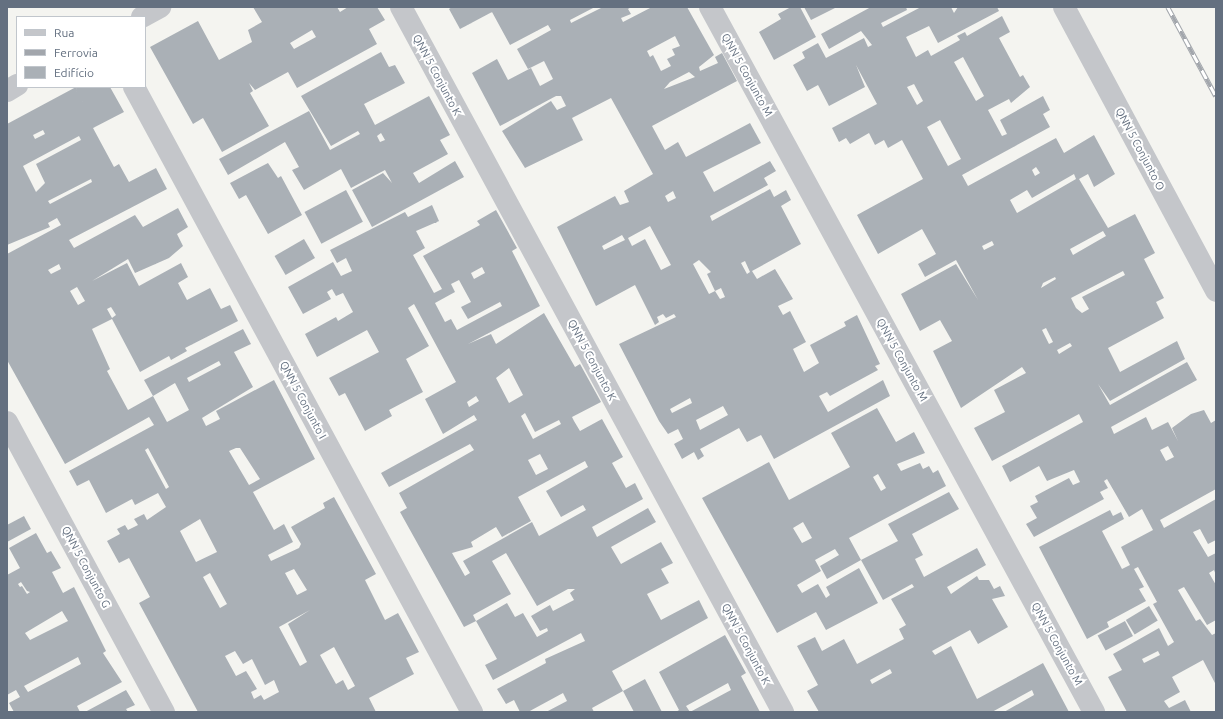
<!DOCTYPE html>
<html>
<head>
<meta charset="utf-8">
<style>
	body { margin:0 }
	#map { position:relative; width:1223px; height:719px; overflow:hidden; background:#f4f4f0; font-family:Ubuntu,sans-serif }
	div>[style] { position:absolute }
	.building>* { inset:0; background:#aab0b6; transform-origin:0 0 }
	.minor>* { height:22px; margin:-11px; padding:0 11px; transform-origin:11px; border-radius:11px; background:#c4c6ca }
	.tertiary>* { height:22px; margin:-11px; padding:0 11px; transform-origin:11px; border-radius:11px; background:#c4c6ca }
	.rail>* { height:4.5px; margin-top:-2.25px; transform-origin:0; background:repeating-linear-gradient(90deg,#fff 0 9px,#a2a6ac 0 18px); box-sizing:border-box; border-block:1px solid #a2a6ac }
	span { translate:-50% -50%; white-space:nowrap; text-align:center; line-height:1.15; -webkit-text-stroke:4px #fff; paint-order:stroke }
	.street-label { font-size:11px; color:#647080 }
	.frame { position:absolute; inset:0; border:8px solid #647080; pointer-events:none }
	.legend { position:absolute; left:16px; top:16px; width:130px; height:72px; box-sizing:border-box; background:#fff; border:1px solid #c1c6cc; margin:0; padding:5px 7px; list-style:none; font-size:12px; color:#647080 }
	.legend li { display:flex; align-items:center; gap:8px; height:20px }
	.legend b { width:20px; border:1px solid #c1c6cc }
</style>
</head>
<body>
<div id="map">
	<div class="building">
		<i style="clip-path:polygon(evenodd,253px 7px,337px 7px,340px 12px,348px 7px,377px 7px,385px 20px,369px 29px,377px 44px,297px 88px,288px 72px,255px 90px,249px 83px,253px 91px,250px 93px,269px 126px,222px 152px,203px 118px,193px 124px,150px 47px,198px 21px,219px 60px,252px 42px,248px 30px,262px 22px,253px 7px,312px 30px,316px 37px,294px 49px,290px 43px,312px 30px)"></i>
		<i style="clip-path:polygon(evenodd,452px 7px,595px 7px,570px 20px,571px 23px,603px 7px,631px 7px,628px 9px,631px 14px,621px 18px,623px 22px,652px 7px,687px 7px,714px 55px,699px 67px,700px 71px,718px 63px,715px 57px,722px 53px,737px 81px,652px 126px,665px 150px,678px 142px,686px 157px,750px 123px,761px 143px,703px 172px,714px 192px,770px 161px,776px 171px,764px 178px,768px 185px,710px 216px,712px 221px,770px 189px,774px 197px,786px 190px,791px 200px,781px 206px,801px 244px,752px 271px,757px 279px,775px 269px,793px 299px,778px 306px,783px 315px,790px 311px,806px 342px,793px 349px,804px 372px,819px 363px,810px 345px,846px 326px,844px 322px,857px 315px,880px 364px,875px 366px,878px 370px,830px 396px,827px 392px,819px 396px,828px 412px,883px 380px,890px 396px,774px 459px,761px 435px,747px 442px,739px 428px,700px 449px,704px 456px,698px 460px,694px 452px,682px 459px,674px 444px,683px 439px,678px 429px,668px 434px,659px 421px,619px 344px,676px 317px,674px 314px,666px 318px,663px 314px,657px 317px,659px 322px,655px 325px,635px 285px,596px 306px,557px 227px,615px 196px,620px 205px,629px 202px,624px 191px,653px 174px,611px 98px,572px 118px,583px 140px,525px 168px,502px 131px,551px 101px,557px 110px,566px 106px,561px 96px,556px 96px,500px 126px,472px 73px,497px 59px,508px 80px,531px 68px,540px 86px,553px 79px,544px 61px,528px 69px,517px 49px,551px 30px,548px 25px,510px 45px,492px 12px,460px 29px,449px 9px,452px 7px,675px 36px,680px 46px,672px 49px,675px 55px,667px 59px,671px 66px,661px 71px,653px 55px,650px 57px,647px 51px,675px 36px,452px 7px,689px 72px,695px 77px,664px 89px,670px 82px,689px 72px,452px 7px,673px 191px,676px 198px,668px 202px,665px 196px,673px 191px,452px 7px,650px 226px,671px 265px,661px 270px,645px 239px,632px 246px,628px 238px,650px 226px,452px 7px,622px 235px,625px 240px,604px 250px,602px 246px,622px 235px,452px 7px,699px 260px,711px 272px,707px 274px,715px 291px,721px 288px,725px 297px,720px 299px,715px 291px,709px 294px,693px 264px,699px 260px,452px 7px,745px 261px,750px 272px,747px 274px,741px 263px,745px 261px,452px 7px,690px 398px,692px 403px,672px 413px,670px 409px,690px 398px,452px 7px,723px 406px,728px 415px,700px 430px,696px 420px,723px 406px)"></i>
		<i style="clip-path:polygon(791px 7px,800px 7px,816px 37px,774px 60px,759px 32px,781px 19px,778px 14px)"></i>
		<i style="clip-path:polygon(804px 7px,837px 7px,811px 20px)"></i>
		<i style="clip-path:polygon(evenodd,871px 7px,906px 7px,907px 10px,881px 23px,883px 27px,921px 7px,951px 7px,954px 13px,958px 7px,997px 7px,999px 11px,938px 43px,929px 26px,906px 37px,916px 57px,928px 50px,931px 56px,960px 40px,957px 36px,965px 32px,967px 36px,1002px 16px,1010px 32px,999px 38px,1020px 77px,1023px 75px,1030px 87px,1011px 103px,1009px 99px,988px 110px,1002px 136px,1007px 134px,1000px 120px,1043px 96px,1050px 110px,1043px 114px,1050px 127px,962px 175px,968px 186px,1056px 138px,1064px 153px,1094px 135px,1115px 174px,1094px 187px,1088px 174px,1079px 179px,1108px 228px,1135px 214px,1155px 253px,1144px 259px,1164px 298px,1156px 302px,1164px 318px,1108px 348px,1120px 372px,1177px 341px,1185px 359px,1110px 401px,1098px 384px,1110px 405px,1187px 362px,1197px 380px,1111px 427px,1114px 434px,1146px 417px,1152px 430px,1168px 422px,1178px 441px,1172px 428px,1191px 414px,1204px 410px,1211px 423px,1216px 420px,1216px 489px,1160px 520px,1164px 528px,1216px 499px,1216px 540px,1208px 544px,1200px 529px,1193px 532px,1208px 557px,1216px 553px,1216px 575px,1214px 570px,1209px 573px,1216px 585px,1216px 620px,1207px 625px,1184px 587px,1178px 590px,1196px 621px,1200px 619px,1212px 635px,1216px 633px,1216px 685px,1203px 660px,1172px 677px,1180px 692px,1164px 701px,1169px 708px,1185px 700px,1191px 712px,1127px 712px,1108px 677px,1122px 670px,1113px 654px,1159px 628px,1168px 646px,1174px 642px,1153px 604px,1157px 602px,1138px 567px,1134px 569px,1144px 587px,1139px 589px,1146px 601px,1107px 622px,1109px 627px,1087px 639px,1039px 547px,1110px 510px,1113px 516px,1121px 512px,1124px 519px,1102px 531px,1122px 569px,1130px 565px,1121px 547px,1153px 530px,1142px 509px,1129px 517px,1107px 479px,1104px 481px,1108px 488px,1100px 492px,1104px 499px,1034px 537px,1026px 524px,1037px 518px,1030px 506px,1038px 502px,1035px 496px,1069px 478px,1073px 485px,1080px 482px,1074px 470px,1047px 481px,1039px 466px,1010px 482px,1002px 466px,1083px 422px,1079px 414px,992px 461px,974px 428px,1005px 412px,994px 390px,1026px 373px,1022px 367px,961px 408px,933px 351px,952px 341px,940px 320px,920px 331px,901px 294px,956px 264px,978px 300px,956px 260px,925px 277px,918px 264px,936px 254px,922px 229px,878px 254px,857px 215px,923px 179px,902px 140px,888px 148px,884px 140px,875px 145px,869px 133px,850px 144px,846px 138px,839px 142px,832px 128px,877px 104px,856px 65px,865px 87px,829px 106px,818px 85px,807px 91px,793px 65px,805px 58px,802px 52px,818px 43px,826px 58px,864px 38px,868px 47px,872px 45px,861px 31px,829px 49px,821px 34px,871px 7px,963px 57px,984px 96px,976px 101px,954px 62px,963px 57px,871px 7px,914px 84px,923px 101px,917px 105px,907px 87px,914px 84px,871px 7px,940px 120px,961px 159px,948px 166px,927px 127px,940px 120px,871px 7px,1036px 167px,1040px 173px,1035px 176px,1032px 170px,1036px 167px,871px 7px,1074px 174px,1076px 179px,1017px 213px,1010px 200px,1027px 190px,1032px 198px,1074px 174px,871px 7px,1103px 231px,1106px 236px,1073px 255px,1070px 249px,1103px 231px,871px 7px,992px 241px,994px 245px,984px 250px,982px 246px,992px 241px,871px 7px,1123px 271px,1125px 275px,1082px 297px,1089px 309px,1082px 313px,1076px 308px,1071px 298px,1123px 271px,871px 7px,1055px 277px,1056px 279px,1041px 288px,1043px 283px,1055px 277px,871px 7px,1046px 328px,1053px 342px,1049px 344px,1042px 330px,1046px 328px,871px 7px,1070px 343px,1072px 346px,1059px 354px,1057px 350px,1070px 343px,871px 7px,1168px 446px,1174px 457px,1166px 461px,1160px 450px,1168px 446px,871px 7px,1158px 651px,1160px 655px,1144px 663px,1142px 659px,1158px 651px)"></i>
		<i style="clip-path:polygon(evenodd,381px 52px,389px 67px,395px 65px,405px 83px,364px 104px,375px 125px,429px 96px,450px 135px,440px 140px,448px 154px,413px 173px,419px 183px,455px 161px,464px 177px,372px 227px,352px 190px,383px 173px,392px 183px,385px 170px,351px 188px,341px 169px,304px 190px,292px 170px,299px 167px,285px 142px,228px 175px,219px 159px,309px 111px,330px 150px,360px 134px,358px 131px,331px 146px,301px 96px,381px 52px,381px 133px,385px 140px,380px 142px,377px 136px,381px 133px)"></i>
		<i style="clip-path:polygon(evenodd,76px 87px,110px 87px,124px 112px,93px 128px,114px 167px,119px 164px,129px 182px,156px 168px,167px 189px,69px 240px,74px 248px,135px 215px,143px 227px,178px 208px,188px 227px,177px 234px,183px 246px,169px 258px,135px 273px,128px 259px,92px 281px,127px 263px,139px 286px,181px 263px,188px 277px,178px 283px,187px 300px,210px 288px,221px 309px,230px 305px,238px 321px,185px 348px,187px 351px,171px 360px,169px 356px,140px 372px,112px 319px,92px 329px,110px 369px,107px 371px,128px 410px,153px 396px,144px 380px,243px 329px,251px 344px,234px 352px,253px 387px,202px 418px,206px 426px,220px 419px,216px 411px,274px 380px,315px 459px,253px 492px,274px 530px,284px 524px,293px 542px,268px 555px,271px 561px,299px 548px,301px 544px,291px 527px,325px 508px,323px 503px,334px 497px,376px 574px,365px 580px,385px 620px,398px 613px,419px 652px,406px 658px,414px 674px,369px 698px,376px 712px,198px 712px,139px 603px,150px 597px,129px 558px,119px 563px,107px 541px,120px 534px,117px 529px,125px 525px,128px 530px,138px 525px,134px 519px,144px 514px,147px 520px,166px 507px,158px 493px,135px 505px,132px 499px,106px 513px,89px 480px,77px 486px,69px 471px,154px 425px,149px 417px,65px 464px,7px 360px,7px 254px,61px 225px,57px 218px,48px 223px,50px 227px,7px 245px,7px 124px,76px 87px,43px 130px,45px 134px,35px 139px,33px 135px,43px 130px,76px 87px,79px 136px,81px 140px,36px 164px,45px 183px,36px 192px,23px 166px,79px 136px,76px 87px,91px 179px,92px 182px,50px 204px,48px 201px,91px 179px,76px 87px,59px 264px,61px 269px,51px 274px,48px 270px,59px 264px,76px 87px,77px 287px,85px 301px,78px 305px,70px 291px,77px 287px,76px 87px,111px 307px,116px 315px,112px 318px,107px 309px,111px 307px,76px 87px,219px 361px,221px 365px,189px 382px,187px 378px,219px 361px,76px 87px,175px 383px,189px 410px,167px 422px,153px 396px,175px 383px,76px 87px,148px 448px,169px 487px,166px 489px,145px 450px,148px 448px,76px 87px,236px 448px,240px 448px,260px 479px,249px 485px,229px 451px,236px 448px,76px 87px,200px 519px,217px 552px,196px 562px,180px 531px,200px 519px,76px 87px,294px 569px,307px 590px,297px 595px,285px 573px,294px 569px,76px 87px,210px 573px,227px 604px,220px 608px,203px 577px,210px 573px,76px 87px,310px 610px,288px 624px,307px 662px,300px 666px,279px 627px,310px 610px,76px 87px,334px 647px,355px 686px,348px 690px,343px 680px,336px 684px,320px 655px,334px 647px,76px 87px,235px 651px,243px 664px,252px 659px,265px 685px,274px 680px,279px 692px,264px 700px,261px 695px,254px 699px,251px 692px,257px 689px,246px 671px,236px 676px,225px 656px,235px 651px)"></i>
		<i style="clip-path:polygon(268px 163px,278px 178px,281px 176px,302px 215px,268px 234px,246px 195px,239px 199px,230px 183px)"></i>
		<i style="left:346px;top:190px;width:36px;height:47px;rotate:62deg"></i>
		<i style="clip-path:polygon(evenodd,432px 205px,439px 221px,416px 231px,425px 248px,413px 255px,434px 293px,442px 289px,423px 256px,480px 225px,477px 221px,496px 210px,517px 248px,512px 251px,540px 306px,468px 344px,491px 334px,496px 344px,544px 313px,575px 367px,580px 364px,601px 402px,572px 417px,574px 421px,580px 431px,602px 419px,623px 457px,612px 463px,626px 488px,635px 483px,643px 499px,592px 527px,597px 537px,648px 508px,656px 522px,611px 547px,621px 564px,661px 542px,673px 563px,661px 569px,669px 583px,647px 594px,661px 620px,699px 600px,708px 618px,612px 671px,623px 691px,645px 679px,662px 712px,634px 712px,623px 691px,592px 708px,594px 712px,546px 712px,567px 701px,563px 693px,528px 712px,520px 712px,514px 700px,506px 704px,497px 689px,546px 663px,545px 659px,585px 641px,581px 633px,493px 680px,485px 665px,497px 659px,476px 621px,507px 603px,515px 617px,523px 613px,537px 637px,548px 631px,547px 628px,540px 631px,531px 616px,550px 605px,553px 611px,574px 600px,570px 593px,575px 589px,568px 589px,537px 606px,506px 553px,492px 561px,511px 594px,473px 615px,476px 621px,464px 627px,400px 512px,407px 508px,399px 493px,474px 450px,470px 444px,389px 487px,381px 473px,477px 420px,474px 415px,443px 434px,425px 399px,456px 382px,414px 304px,408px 308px,429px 346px,406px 359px,423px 392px,389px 410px,392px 416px,365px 431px,345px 393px,339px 396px,329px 378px,379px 352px,367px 330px,317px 357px,305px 334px,336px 317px,338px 321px,353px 312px,343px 293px,336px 296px,332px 289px,327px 292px,331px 299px,303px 314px,288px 287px,333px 262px,341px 276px,352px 271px,346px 258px,337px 263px,330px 250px,405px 212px,408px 217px,432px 205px,482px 267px,485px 273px,474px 279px,471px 273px,482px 267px,432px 205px,459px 280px,471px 302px,461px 307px,468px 319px,500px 302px,502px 306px,457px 330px,451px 319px,445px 322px,435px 303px,455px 292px,451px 284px,459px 280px,432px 205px,509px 368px,523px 395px,509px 403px,496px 378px,509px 368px,432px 205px,476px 396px,479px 401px,469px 407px,467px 402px,476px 396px,432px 205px,525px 413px,535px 432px,559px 420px,561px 424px,533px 439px,521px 416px,525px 413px,432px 205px,540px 454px,548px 469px,536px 475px,528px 460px,540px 454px,432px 205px,585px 461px,588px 467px,546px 491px,561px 517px,583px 505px,586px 510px,539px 536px,532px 522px,463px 561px,470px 573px,465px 576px,452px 553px,473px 547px,471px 542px,496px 527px,502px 537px,531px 521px,518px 497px,585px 461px)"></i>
		<i style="left:304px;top:239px;width:22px;height:34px;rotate:60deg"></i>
		<i style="clip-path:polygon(evenodd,877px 408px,896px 442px,914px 432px,925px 453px,897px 464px,901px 471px,920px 463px,923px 469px,929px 466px,933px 473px,938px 470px,946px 486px,849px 538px,861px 560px,827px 579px,820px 566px,839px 555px,835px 549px,815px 560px,821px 571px,797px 585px,802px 593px,818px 584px,826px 598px,830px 595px,826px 587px,859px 568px,878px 603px,826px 630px,816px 612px,777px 633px,702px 498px,769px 462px,789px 500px,850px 467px,831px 433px,877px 408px,878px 474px,886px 488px,881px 491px,873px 477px,878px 474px,877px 408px,803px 522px,812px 538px,802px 543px,793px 528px,803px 522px)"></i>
		<i style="clip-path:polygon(evenodd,949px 492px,959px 509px,912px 534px,923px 555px,915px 559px,924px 577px,977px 548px,986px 565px,947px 587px,951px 594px,977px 576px,979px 580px,989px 580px,994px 589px,1000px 586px,1005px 596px,992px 599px,1008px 627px,978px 644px,970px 630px,932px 651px,935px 655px,951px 646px,977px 699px,1043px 663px,1069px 712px,1004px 712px,1034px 695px,1032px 690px,992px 712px,819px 712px,807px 691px,818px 685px,797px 646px,815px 637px,822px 651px,844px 639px,857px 664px,904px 639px,899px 629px,906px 625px,891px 599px,914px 587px,912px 584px,883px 600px,861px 560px,898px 541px,888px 524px,949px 492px,890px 669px,892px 673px,872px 684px,870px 680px,890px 669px)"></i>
		<i style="clip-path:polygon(24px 516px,31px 529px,7px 542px,7px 525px)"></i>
		<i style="clip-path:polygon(evenodd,36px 533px,47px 553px,51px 551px,61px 568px,52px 572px,63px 593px,74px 587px,106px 651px,103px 653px,122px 682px,77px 706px,80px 712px,14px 712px,9px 703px,20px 697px,16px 690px,7px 695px,7px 575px,20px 568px,9px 548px,36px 533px,21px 582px,27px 591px,30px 592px,27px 594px,22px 586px,20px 587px,18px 584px,21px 582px,36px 533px,62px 611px,68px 621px,30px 640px,25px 633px,62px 611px,36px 533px,78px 657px,81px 664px,28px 692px,24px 686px,78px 657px)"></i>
		<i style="left:1149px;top:606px;width:17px;height:27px;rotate:59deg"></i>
		<i style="left:1125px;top:621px;width:17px;height:31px;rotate:62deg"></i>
		<i style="clip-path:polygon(evenodd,725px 635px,746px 673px,741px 676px,760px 712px,676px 712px,679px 710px,659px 672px,725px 635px,728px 683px,731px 690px,690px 712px,686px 706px,728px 683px)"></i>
		<i style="clip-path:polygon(126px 690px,135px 705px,126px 709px,128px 712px,85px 712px)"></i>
	</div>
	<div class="minor">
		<i style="left:401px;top:7px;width:802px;rotate:61.55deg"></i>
		<i style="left:710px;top:7px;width:803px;rotate:61.42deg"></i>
		<i style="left:142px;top:17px;width:21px;rotate:-29deg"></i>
		<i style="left:134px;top:87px;width:711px;rotate:61.6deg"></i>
		<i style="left:7px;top:91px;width:12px;rotate:-31deg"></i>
		<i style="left:7px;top:422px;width:330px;rotate:61.6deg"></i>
	</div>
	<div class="tertiary">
		<i style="left:1064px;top:7px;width:322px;rotate:61.8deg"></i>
	</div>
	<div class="rail">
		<i style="left:1168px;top:7px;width:101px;rotate:61.7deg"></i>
	</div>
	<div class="street-label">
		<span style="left:437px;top:75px;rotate:62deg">QNN 5 Conjunto K</span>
		<span style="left:747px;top:75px;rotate:61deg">QNN 5 Conjunto M</span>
		<span style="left:1140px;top:149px;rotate:62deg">QNN 5 Conjunto O</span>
		<span style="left:592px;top:360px;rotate:62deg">QNN 5 Conjunto K</span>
		<span style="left:902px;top:360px;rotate:61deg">QNN 5 Conjunto M</span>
		<span style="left:303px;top:400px;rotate:62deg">QNN 5 Conjunto I</span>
		<span style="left:86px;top:567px;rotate:62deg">QNN 5 Conjunto G</span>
		<span style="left:746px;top:644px;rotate:62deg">QNN 5 Conjunto K</span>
		<span style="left:1057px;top:644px;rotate:61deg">QNN 5 Conjunto M</span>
	</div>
	<div class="frame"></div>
	<ul class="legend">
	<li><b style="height:5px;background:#c4c6ca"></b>Rua</li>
	<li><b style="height:5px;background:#a2a6ac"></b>Ferrovia</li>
	<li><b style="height:11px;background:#aab0b6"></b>Edifício</li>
	</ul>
</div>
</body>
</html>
